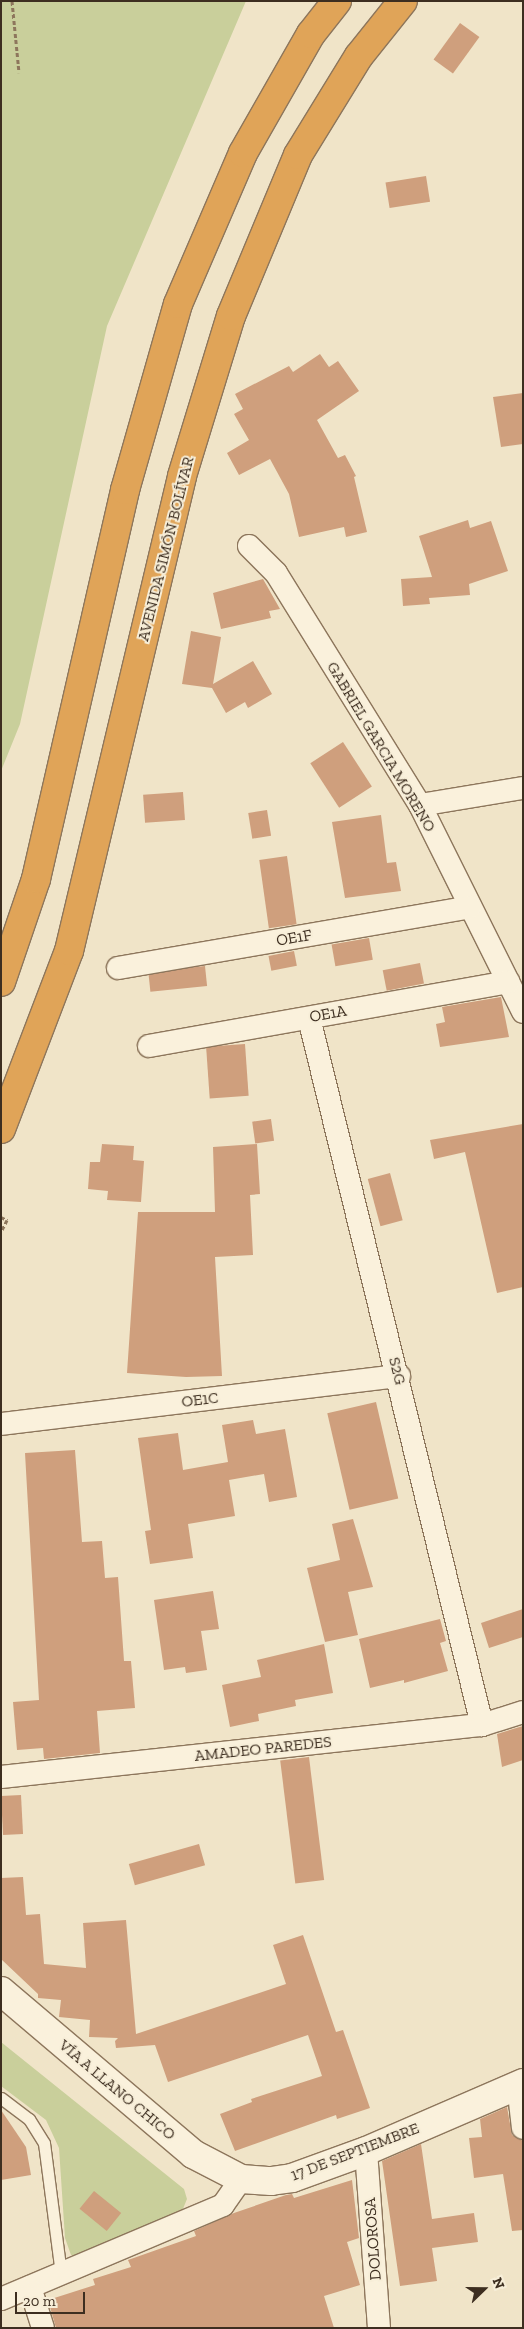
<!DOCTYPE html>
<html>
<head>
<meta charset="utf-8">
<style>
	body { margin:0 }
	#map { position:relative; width:524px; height:2329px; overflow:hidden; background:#f0e4c8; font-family:"Zilla Slab",serif }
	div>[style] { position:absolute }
	.green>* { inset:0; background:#c9cf9b }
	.building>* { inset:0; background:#cf9f7d; transform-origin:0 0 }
	.path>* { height:3px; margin-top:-1.5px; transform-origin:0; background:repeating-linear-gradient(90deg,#8d765c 0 4px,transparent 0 6.5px) }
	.roads { filter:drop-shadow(1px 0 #8d765c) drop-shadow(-1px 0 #8d765c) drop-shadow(0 1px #8d765c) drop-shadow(0 -1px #8d765c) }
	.lane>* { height:11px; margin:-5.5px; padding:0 5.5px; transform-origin:5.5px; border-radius:5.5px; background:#faf1dc }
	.street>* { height:22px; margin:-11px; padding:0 11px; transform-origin:11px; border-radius:11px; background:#faf1dc }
	.secondary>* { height:28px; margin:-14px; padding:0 14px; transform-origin:14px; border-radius:14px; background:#faf1dc }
	.highway>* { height:28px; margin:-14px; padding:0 14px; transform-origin:14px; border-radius:14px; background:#e0a458 }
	span { translate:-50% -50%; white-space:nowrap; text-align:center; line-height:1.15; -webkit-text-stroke:4px #f7eed8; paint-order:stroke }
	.street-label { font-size:16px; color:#3d2e20 }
	.frame { position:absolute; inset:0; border:2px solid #3d2e20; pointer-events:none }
	.north { position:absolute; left:459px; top:2264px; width:50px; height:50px; -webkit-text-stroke:4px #f7eed8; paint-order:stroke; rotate:68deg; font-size:14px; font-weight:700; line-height:20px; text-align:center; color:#3d2e20 }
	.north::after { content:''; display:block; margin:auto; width:18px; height:22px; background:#3d2e20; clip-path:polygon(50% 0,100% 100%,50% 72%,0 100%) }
	.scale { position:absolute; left:15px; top:2292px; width:70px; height:22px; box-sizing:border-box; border:2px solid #3d2e20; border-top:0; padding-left:6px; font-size:15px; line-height:18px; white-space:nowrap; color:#3d2e20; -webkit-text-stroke:4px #f7eed8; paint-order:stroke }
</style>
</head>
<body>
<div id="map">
	<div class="green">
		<i style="clip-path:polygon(1px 1px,246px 1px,107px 326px,20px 724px,1px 771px)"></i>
		<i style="clip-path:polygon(1px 2042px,184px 2189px,187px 2199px,180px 2216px,77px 2256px,71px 2255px,65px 2238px,59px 2148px,46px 2120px,1px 2086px)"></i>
	</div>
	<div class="building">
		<i style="left:460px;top:23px;width:24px;height:45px;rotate:36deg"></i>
		<i style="left:426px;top:176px;width:26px;height:41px;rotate:81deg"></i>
		<i style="clip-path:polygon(320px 354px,329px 367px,338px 361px,359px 391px,317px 420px,338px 458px,345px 455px,356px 476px,354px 477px,367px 532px,346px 537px,344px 527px,299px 537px,289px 494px,270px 459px,239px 475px,227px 453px,249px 440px,234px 414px,243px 409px,235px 394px,289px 366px,293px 372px)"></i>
		<i style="clip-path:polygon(523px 393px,523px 444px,501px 447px,493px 397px)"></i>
		<i style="clip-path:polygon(468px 520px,470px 528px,491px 521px,508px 571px,469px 584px,470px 595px,429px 598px,430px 604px,403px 606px,401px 579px,432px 577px,419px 536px)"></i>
		<i style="clip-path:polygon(263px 579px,280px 609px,269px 611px,271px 618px,221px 629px,213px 593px)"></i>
		<i style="clip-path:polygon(191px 631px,221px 637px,213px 684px,253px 661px,272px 694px,248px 708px,245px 702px,226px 713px,212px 688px,182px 684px)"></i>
		<i style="left:343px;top:742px;width:53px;height:39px;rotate:57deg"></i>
		<i style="left:183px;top:792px;width:28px;height:40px;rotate:86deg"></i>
		<i style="left:267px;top:810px;width:26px;height:19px;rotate:81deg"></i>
		<i style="clip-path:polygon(381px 815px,387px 863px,396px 862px,401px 891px,345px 898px,332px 822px)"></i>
		<i style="left:287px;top:856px;width:69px;height:28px;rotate:82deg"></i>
		<i style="left:369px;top:938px;width:22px;height:38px;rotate:80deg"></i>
		<i style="left:294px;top:951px;width:15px;height:26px;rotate:79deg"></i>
		<i style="left:420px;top:963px;width:21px;height:38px;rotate:79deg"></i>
		<i style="left:205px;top:966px;width:20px;height:57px;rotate:84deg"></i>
		<i style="clip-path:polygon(501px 997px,509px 1037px,440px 1047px,436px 1024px,445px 1022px,442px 1007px)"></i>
		<i style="left:245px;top:1044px;width:52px;height:39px;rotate:86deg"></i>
		<i style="left:271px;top:1119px;width:22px;height:19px;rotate:82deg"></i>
		<i style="clip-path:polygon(523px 1124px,523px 1287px,497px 1293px,465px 1152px,434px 1159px,430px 1140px)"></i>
		<i style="clip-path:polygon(102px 1144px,134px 1146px,133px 1160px,144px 1161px,141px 1202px,107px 1200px,108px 1191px,88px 1189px,90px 1162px,100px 1162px)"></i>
		<i style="clip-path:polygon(257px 1144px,260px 1194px,250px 1195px,253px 1255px,215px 1257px,222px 1376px,186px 1377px,127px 1373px,138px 1212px,215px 1212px,213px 1147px)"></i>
		<i style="left:390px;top:1173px;width:49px;height:23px;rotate:75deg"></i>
		<i style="left:376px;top:1402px;width:99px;height:50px;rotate:77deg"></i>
		<i style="clip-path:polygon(253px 1420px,256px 1434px,285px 1429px,297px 1497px,269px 1502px,264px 1474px,229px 1480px,235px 1516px,188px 1524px,193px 1558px,150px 1564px,145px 1531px,151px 1530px,138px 1438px,178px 1433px,183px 1470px,228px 1462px,222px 1425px)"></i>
		<i style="clip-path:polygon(75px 1450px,82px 1542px,102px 1541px,105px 1578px,118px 1577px,124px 1661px,131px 1661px,135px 1708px,97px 1711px,100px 1753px,44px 1759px,43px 1748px,17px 1750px,13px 1702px,39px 1700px,25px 1453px)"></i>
		<i style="clip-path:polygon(353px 1519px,373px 1587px,348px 1592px,358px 1635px,325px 1642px,307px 1568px,340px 1560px,332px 1524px)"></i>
		<i style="clip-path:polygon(213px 1591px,219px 1629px,201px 1631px,207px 1670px,186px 1673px,185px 1667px,164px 1670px,154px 1600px)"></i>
		<i style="clip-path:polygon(523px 1609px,523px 1637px,489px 1648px,481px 1623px)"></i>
		<i style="clip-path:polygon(440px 1619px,446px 1641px,440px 1643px,448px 1671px,404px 1683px,404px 1680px,370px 1688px,359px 1639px)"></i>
		<i style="clip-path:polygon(324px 1644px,333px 1693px,295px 1700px,296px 1706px,258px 1714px,259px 1721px,230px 1727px,222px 1685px,261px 1677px,257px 1660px)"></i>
		<i style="clip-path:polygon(523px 1726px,523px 1760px,502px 1767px,497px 1734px)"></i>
		<i style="left:309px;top:1757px;width:124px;height:29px;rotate:83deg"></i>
		<i style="left:21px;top:1795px;width:39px;height:20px;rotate:87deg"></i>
		<i style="left:199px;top:1844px;width:22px;height:73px;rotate:74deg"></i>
		<i style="clip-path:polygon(23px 1877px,26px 1915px,40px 1914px,44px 1964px,86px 1968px,83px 1923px,126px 1920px,136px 2034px,286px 1984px,273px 1945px,303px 1935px,336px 2032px,343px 2030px,370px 2108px,337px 2119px,336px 2115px,235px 2151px,220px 2114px,252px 2102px,251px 2099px,322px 2076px,308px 2035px,168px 2082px,155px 2045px,116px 2048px,115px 2041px,118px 2038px,89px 2037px,90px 2020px,59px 2017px,61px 2000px,38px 1998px,38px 1994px,1px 1959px,1px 1878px)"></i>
		<i style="clip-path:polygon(507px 2107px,512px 2135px,523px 2141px,523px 2230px,512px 2231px,503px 2174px,474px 2178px,469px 2138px,482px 2137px,480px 2119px)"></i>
		<i style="clip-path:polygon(1px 2110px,26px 2147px,31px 2175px,1px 2180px)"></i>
		<i style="clip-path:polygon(421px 2144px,432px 2219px,474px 2213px,478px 2242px,432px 2248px,437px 2281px,400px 2286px,382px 2161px)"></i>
		<i style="clip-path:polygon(352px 2180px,359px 2238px,347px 2242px,360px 2285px,324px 2296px,334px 2328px,56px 2328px,48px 2300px,95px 2285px,93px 2279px,131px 2267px,128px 2260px,196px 2236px,194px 2231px,234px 2213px,286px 2195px,292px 2194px,294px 2198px)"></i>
		<i style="left:94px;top:2191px;width:35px;height:23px;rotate:39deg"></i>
	</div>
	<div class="path">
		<i style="left:12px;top:1px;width:72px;rotate:84.4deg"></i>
		<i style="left:1px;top:1217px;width:7px;rotate:27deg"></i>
		<i style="left:7px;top:1220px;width:13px;rotate:117deg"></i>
	</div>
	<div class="roads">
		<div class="lane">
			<i style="left:1px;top:2098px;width:35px;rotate:37deg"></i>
			<i style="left:29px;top:2119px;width:28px;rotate:58deg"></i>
			<i style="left:44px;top:2143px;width:132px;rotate:82.6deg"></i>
		</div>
		<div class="street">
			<i style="left:249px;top:546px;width:38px;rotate:45deg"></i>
			<i style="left:276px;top:573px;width:273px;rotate:58.2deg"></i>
			<i style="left:420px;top:805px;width:231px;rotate:63.5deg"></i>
			<i style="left:420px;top:805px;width:104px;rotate:-9.4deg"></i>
			<i style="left:118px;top:968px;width:357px;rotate:-9.8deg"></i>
			<i style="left:309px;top:1018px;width:728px;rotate:76.25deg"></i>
			<i style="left:149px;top:1046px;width:365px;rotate:-10.1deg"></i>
			<i style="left:1px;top:1424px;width:401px;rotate:-6.9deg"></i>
			<i style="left:1px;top:1777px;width:484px;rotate:-6.2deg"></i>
			<i style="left:482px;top:1725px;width:43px;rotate:-17.6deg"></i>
			<i style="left:518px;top:2085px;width:43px;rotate:83.4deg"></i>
			<i style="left:366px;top:2151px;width:177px;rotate:85.8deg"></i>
			<i style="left:30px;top:2287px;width:43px;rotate:72.4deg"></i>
			<i style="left:1px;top:2299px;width:241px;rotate:-22.9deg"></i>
			<i style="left:223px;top:2205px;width:32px;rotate:-55deg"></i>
		</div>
		<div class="secondary">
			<i style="left:1px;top:1991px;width:252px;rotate:40.3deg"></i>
			<i style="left:193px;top:2154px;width:54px;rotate:27.5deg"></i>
			<i style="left:241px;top:2179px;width:30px;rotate:4deg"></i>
			<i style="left:271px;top:2181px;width:21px;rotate:-8deg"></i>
			<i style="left:292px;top:2178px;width:79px;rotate:-20deg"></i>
			<i style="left:366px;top:2151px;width:171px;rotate:-23.4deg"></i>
		</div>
		<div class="highway">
			<i style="left:1px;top:982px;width:109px;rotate:-71.2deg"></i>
			<i style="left:36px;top:879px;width:399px;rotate:-77.1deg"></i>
			<i style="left:125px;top:490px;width:193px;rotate:-74.1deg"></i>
			<i style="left:178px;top:304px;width:164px;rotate:-66.7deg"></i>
			<i style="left:243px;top:153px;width:137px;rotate:-60.3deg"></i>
			<i style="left:311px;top:34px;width:42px;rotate:-51.8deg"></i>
			<i style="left:1px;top:1129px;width:191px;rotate:-69.1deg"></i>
			<i style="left:69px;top:951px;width:488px;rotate:-76.6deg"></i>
			<i style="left:182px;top:476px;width:167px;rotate:-73deg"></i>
			<i style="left:231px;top:316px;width:174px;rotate:-67.4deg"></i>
			<i style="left:298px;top:155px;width:116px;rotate:-58.4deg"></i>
			<i style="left:359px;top:56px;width:70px;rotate:-51.3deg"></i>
		</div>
	</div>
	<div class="street-label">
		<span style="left:166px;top:549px;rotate:-76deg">AVENIDA SIMÓN BOLÍVAR</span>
		<span style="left:381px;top:747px;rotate:59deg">GABRIEL GARCIA MORENO</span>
		<span style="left:294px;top:938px;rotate:-10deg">OE1F</span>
		<span style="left:328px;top:1014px;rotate:-10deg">OE1A</span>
		<span style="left:397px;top:1371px;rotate:76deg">S2G</span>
		<span style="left:200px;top:1400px;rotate:-7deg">OE1C</span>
		<span style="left:263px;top:1749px;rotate:-6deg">AMADEO PAREDES</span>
		<span style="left:117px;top:2090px;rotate:40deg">VÍA A LLANO CHICO</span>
		<span style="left:355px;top:2152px;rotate:-21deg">17 DE SEPTIEMBRE</span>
		<span style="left:373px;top:2239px;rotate:-94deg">DOLOROSA</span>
	</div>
	<div class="frame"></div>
	<div class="north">N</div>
	<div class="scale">20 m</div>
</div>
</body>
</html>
